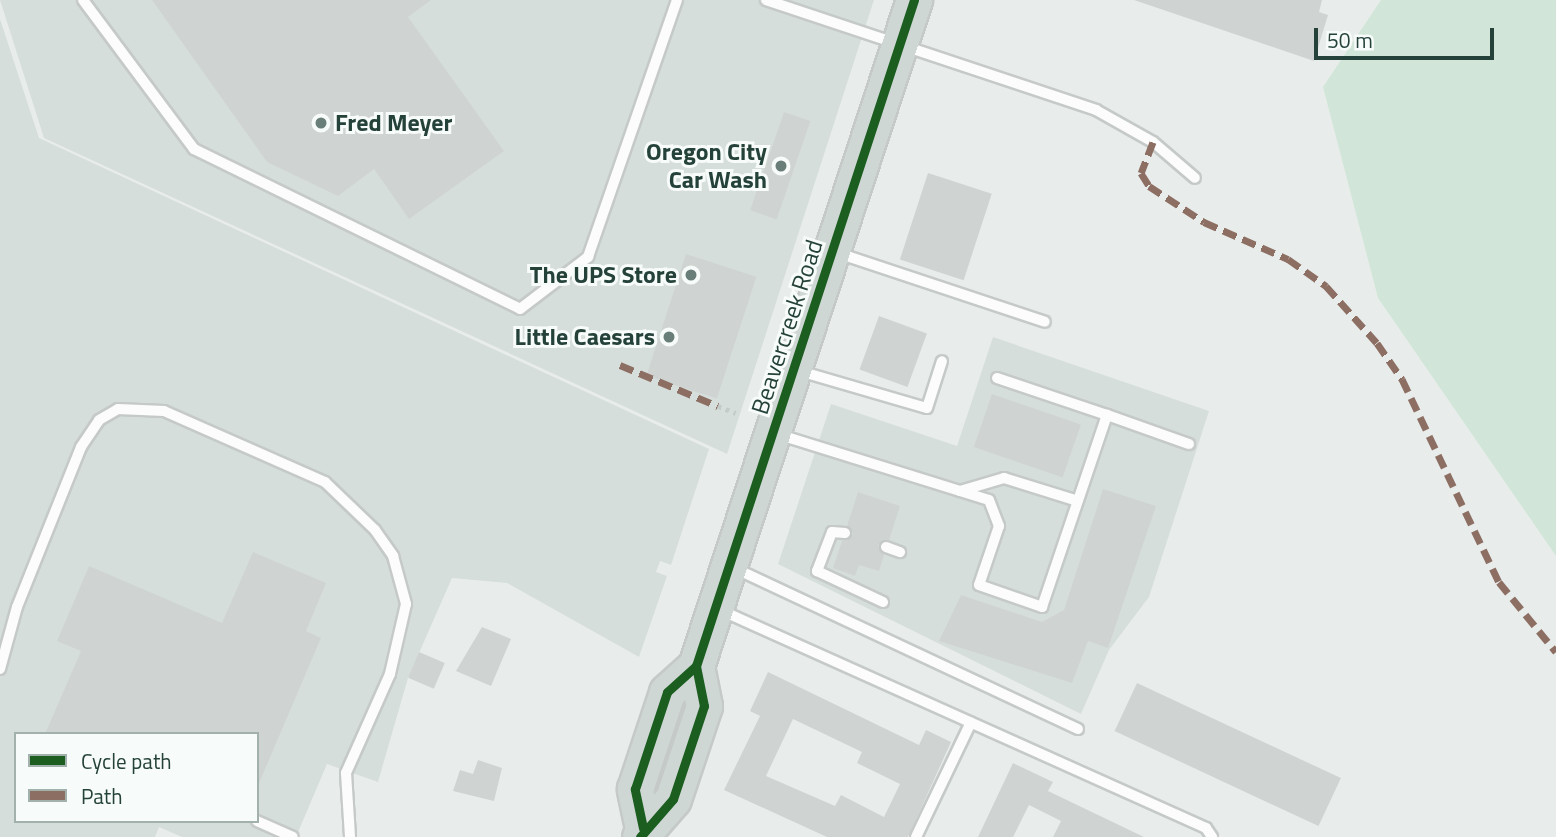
<!DOCTYPE html>
<html>
<head>
<meta charset="utf-8">
<style>
	body { margin:0 }
	#map { position:relative; width:1556px; height:837px; overflow:hidden; background:#e8edeb; font-family:"Titillium Web",sans-serif }
	div>[style] { position:absolute }
	.built>* { inset:0; background:#d6dedb }
	.green>* { inset:0; background:#d1e6d8 }
	.building>* { inset:0; background:#cfd4d2; transform-origin:0 0 }
	.path>* { height:4.5px; margin-top:-2.25px; transform-origin:0; background:repeating-linear-gradient(90deg,#c3ccca 0 3.5px,transparent 0 8.5px) }
	.roads { filter:drop-shadow(2px 0 #c5cac8) drop-shadow(-2px 0 #c5cac8) drop-shadow(0 2px #c5cac8) drop-shadow(0 -2px #c5cac8) }
	.lane>* { height:10px; margin:-5px; padding:0 5px; transform-origin:5px; border-radius:5px; background:#fcfcfc }
	.primary>* { height:35px; margin:-17.5px; padding:0 17.5px; transform-origin:17.5px; border-radius:17.5px; background:#cfd7d5 }
	.quiet>* { height:7px; margin-top:-3.5px; transform-origin:0; background:repeating-linear-gradient(90deg,#8d6e63 0 14px,transparent 0 21px) }
	.cycleway>* { height:9px; margin:-4.5px; padding:0 4.5px; transform-origin:4.5px; border-radius:4.5px; background:#1b5e20 }
	.dots>* { width:19px; height:19px; translate:-50% -50%; box-sizing:border-box; border:4px solid #f7fbf9; border-radius:50% }
	span { translate:-50% -50%; white-space:nowrap; text-align:center; line-height:1.15; -webkit-text-stroke:6px #f7fbf9; paint-order:stroke }
	.poi-label { font-size:24px; color:#24423a; font-weight:700 }
	.left { translate:0 -50%; text-align:left }
	.right { translate:-100% -50%; text-align:right }
	.street-label { font-size:24px; color:#24423a }
	.legend { position:absolute; left:14px; top:732px; width:245px; height:91px; box-sizing:border-box; background:#f7fbf9; border:2px solid #a3b1ad; margin:0; padding:9px 12px; list-style:none; font-size:21px; color:#24423a }
	.legend li { display:flex; align-items:center; gap:14px; height:35px }
	.legend b { width:35px; border:2px solid #a3b1ad }
	.scale { position:absolute; left:1314px; top:28px; width:180px; height:32px; box-sizing:border-box; border:4px solid #24423a; border-top:0; padding-left:9px; font-size:21px; line-height:24px; white-space:nowrap; color:#24423a; -webkit-text-stroke:5px #f7fbf9; paint-order:stroke }
</style>
</head>
<body>
<div id="map">
	<div class="built">
		<i style="clip-path:polygon(0 0,874px 0,727px 454px,44px 138px)"></i>
		<i style="clip-path:polygon(evenodd,0 19px,39px 138px,709px 449px,671px 565px,660px 561px,656px 572px,667px 576px,639px 657px,507px 583px,452px 578px,408px 678px,378px 782px,327px 764px,296px 837px,182px 837px,159px 827px,155px 837px,0 837px,0 19px,16px 734px,257px 734px,257px 821px,16px 821px,16px 734px)"></i>
		<i style="clip-path:polygon(993px 337px,1209px 411px,1149px 597px,1109px 650px,1081px 714px,778px 564px,831px 404px,957px 446px)"></i>
	</div>
	<div class="green">
		<i style="clip-path:polygon(1381px 0,1556px 0,1556px 556px,1378px 298px,1323px 87px)"></i>
	</div>
	<div class="building">
		<i style="clip-path:polygon(152px 0,431px 0,408px 17px,504px 151px,409px 219px,374px 169px,338px 196px,267px 162px)"></i>
		<i style="clip-path:polygon(1134px 0,1322px 0,1319px 12px,1328px 15px,1314px 61px)"></i>
		<i style="left:784px;top:112px;width:28px;height:104px;rotate:19deg"></i>
		<i style="left:928px;top:173px;width:67px;height:91px;rotate:18deg"></i>
		<i style="left:686px;top:254px;width:74px;height:128px;rotate:18deg"></i>
		<i style="left:879px;top:316px;width:51px;height:57px;rotate:20deg"></i>
		<i style="left:992px;top:394px;width:94px;height:56px;rotate:19deg"></i>
		<i style="clip-path:polygon(1103px 489px,1156px 506px,1108px 648px,1088px 641px,1072px 683px,939px 641px,961px 595px,1042px 622px,1064px 610px)"></i>
		<i style="clip-path:polygon(858px 492px,900px 506px,889px 540px,878px 545px,884px 555px,879px 571px,859px 565px,855px 576px,833px 568px,842px 541px,853px 534px,847px 526px)"></i>
		<i style="clip-path:polygon(253px 552px,326px 583px,306px 631px,321px 638px,257px 788px,257px 734px,45px 734px,81px 651px,57px 641px,89px 566px,222px 623px)"></i>
		<i style="clip-path:polygon(482px 627px,511px 639px,491px 686px,456px 671px)"></i>
		<i style="left:419px;top:652px;width:28px;height:28px;rotate:23deg"></i>
		<i style="clip-path:polygon(evenodd,768px 672px,919px 745px,926px 730px,951px 742px,908px 837px,827px 837px,724px 790px,760px 716px,750px 711px,768px 672px,793px 719px,862px 752px,857px 763px,900px 784px,884px 817px,841px 795px,835px 806px,766px 776px,793px 719px)"></i>
		<i style="left:1137px;top:683px;width:225px;height:53px;rotate:25deg"></i>
		<i style="clip-path:polygon(478px 760px,502px 768px,494px 801px,453px 791px,460px 770px,473px 774px)"></i>
		<i style="clip-path:polygon(1013px 763px,1053px 782px,1048px 791px,1144px 837px,1053px 837px,1061px 821px,1029px 805px,1013px 837px,978px 837px)"></i>
	</div>
	<div class="path">
		<i style="left:718px;top:406px;width:19px;rotate:21deg"></i>
	</div>
	<div class="roads">
		<div class="lane">
			<i style="left:83px;top:0;width:186px;rotate:53.3deg"></i>
			<i style="left:194px;top:149px;width:363px;rotate:26.1deg"></i>
			<i style="left:520px;top:309px;width:86px;rotate:-37.4deg"></i>
			<i style="left:588px;top:257px;width:272px;rotate:-70.9deg"></i>
			<i style="left:766px;top:0;width:348px;rotate:18.4deg"></i>
			<i style="left:1096px;top:110px;width:65px;rotate:29.3deg"></i>
			<i style="left:1153px;top:142px;width:55px;rotate:40.6deg"></i>
			<i style="left:835px;top:252px;width:221px;rotate:18.4deg"></i>
			<i style="left:796px;top:370px;width:136px;rotate:16.2deg"></i>
			<i style="left:927px;top:408px;width:49px;rotate:-72.3deg"></i>
			<i style="left:1107px;top:415px;width:87px;rotate:19.5deg"></i>
			<i style="left:777px;top:434px;width:222px;rotate:17.3deg"></i>
			<i style="left:989px;top:500px;width:28px;rotate:69deg"></i>
			<i style="left:999px;top:526px;width:62px;rotate:108.7deg"></i>
			<i style="left:979px;top:585px;width:67px;rotate:19.2deg"></i>
			<i style="left:1042px;top:607px;width:203px;rotate:-71.3deg"></i>
			<i style="left:1107px;top:415px;width:116px;rotate:-161.4deg"></i>
			<i style="left:960px;top:491px;width:46px;rotate:-16.5deg"></i>
			<i style="left:1004px;top:478px;width:77px;rotate:17.3deg"></i>
			<i style="left:845px;top:533px;width:13px;rotate:-176deg"></i>
			<i style="left:832px;top:532px;width:42px;rotate:111deg"></i>
			<i style="left:817px;top:571px;width:73px;rotate:25.2deg"></i>
			<i style="left:886px;top:547px;width:15px;rotate:20deg"></i>
			<i style="left:732px;top:567px;width:382px;rotate:25.1deg"></i>
			<i style="left:718px;top:609px;width:535px;rotate:24.17deg"></i>
			<i style="left:1206px;top:828px;width:11px;rotate:56deg"></i>
			<i style="left:0;top:669px;width:64px;rotate:-74.7deg"></i>
			<i style="left:17px;top:607px;width:172px;rotate:-68.2deg"></i>
			<i style="left:81px;top:447px;width:32px;rotate:-56deg"></i>
			<i style="left:99px;top:420px;width:22px;rotate:-30deg"></i>
			<i style="left:118px;top:409px;width:46px;rotate:2.5deg"></i>
			<i style="left:164px;top:411px;width:176px;rotate:23.8deg"></i>
			<i style="left:325px;top:482px;width:69px;rotate:43.8deg"></i>
			<i style="left:375px;top:530px;width:32px;rotate:55deg"></i>
			<i style="left:393px;top:556px;width:50px;rotate:74.8deg"></i>
			<i style="left:406px;top:604px;width:72px;rotate:102.9deg"></i>
			<i style="left:390px;top:674px;width:108px;rotate:114deg"></i>
			<i style="left:346px;top:773px;width:64px;rotate:86.4deg"></i>
			<i style="left:257px;top:821px;width:39px;rotate:24deg"></i>
			<i style="left:916px;top:837px;width:127px;rotate:-64.4deg"></i>
		</div>
		<div class="primary">
			<i style="left:643px;top:828px;width:40px;rotate:-102deg"></i>
			<i style="left:635px;top:789px;width:102px;rotate:-71.7deg"></i>
			<i style="left:667px;top:692px;width:39px;rotate:-42deg"></i>
			<i style="left:640px;top:837px;width:50px;rotate:-49deg"></i>
			<i style="left:673px;top:799px;width:98px;rotate:-71.6deg"></i>
			<i style="left:704px;top:706px;width:41px;rotate:-101.3deg"></i>
			<i style="left:696px;top:666px;width:701px;rotate:-71.88deg"></i>
		</div>
	</div>
	<div class="quiet">
		<i style="left:1153px;top:142px;width:33px;rotate:111deg"></i>
		<i style="left:1141px;top:173px;width:15px;rotate:58deg"></i>
		<i style="left:1149px;top:186px;width:66px;rotate:33.2deg"></i>
		<i style="left:1204px;top:222px;width:92px;rotate:23.8deg"></i>
		<i style="left:1288px;top:259px;width:47px;rotate:35.4deg"></i>
		<i style="left:1326px;top:286px;width:76px;rotate:48.2deg"></i>
		<i style="left:1377px;top:343px;width:44px;rotate:55.2deg"></i>
		<i style="left:1402px;top:379px;width:225px;rotate:64.5deg"></i>
		<i style="left:1499px;top:582px;width:90px;rotate:50.8deg"></i>
		<i style="left:620px;top:365px;width:106px;rotate:22.7deg"></i>
	</div>
	<div class="cycleway">
		<i style="left:643px;top:828px;width:40px;rotate:-102deg"></i>
		<i style="left:635px;top:789px;width:102px;rotate:-71.7deg"></i>
		<i style="left:667px;top:692px;width:39px;rotate:-42deg"></i>
		<i style="left:640px;top:837px;width:50px;rotate:-49deg"></i>
		<i style="left:673px;top:799px;width:98px;rotate:-71.6deg"></i>
		<i style="left:704px;top:706px;width:41px;rotate:-101.3deg"></i>
		<i style="left:696px;top:666px;width:701px;rotate:-71.88deg"></i>
	</div>
	<div class="dots">
		<i style="left:321px;top:123px;background:#697e78"></i>
		<i style="left:781px;top:166px;background:#697e78"></i>
		<i style="left:691px;top:275px;background:#697e78"></i>
		<i style="left:669px;top:337px;background:#697e78"></i>
	</div>
	<div class="poi-label">
		<span class="left" style="left:335px;top:123px">Fred Meyer</span>
		<span class="right" style="left:767px;top:166px">Oregon City<br>Car Wash</span>
		<span class="right" style="left:677px;top:275px">The UPS Store</span>
		<span class="right" style="left:655px;top:337px">Little Caesars</span>
	</div>
	<div class="street-label">
		<span style="left:787px;top:327px;rotate:-72deg">Beavercreek Road</span>
	</div>
	<ul class="legend">
	<li><b style="height:9px;background:#1b5e20"></b>Cycle path</li>
	<li><b style="height:9px;background:#8d6e63"></b>Path</li>
	</ul>
	<div class="scale">50 m</div>
</div>
</body>
</html>
